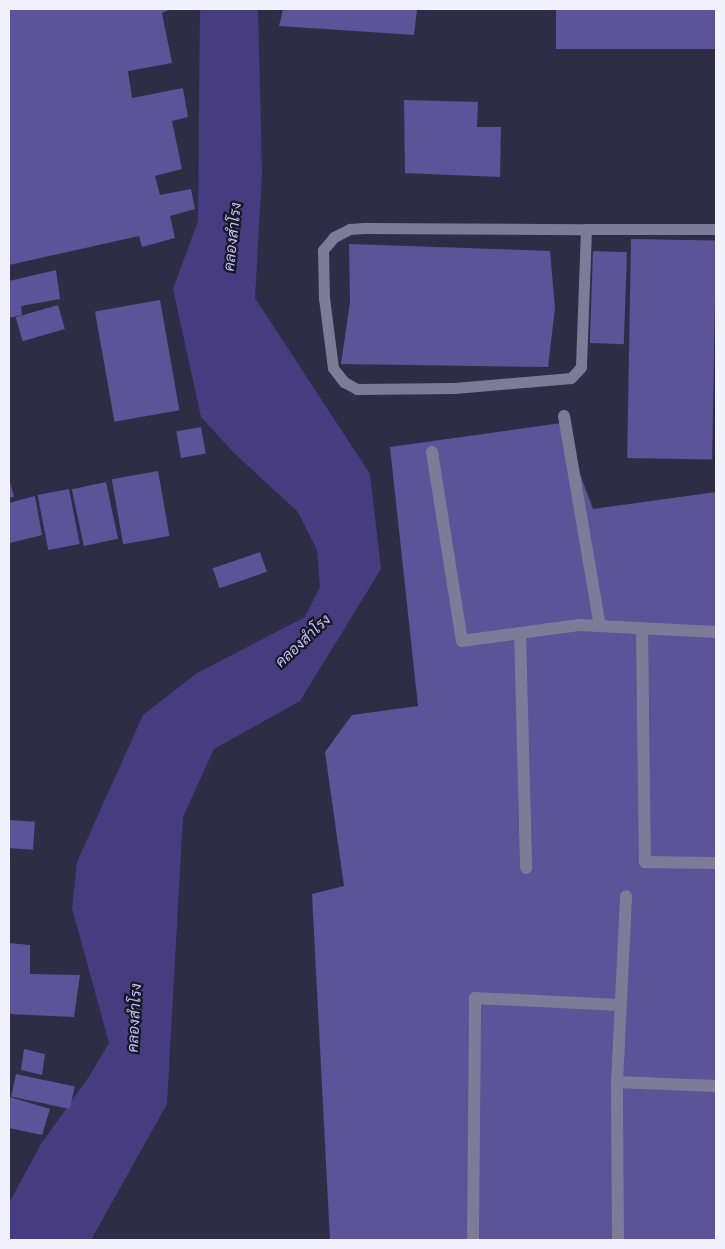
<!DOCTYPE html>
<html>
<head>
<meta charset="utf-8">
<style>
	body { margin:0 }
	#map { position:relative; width:725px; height:1249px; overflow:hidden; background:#2f2d45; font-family:Overpass,Sarabun,sans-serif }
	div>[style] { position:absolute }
	.water>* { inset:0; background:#473c7f }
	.building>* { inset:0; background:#5c5398; transform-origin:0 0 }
	.lane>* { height:11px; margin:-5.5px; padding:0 5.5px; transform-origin:5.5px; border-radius:5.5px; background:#7d7b98 }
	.street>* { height:12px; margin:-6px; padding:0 6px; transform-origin:6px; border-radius:6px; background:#7d7b98 }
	span { translate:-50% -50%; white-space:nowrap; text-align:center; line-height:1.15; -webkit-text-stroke:4.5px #181722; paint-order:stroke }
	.water-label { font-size:15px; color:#c5c0fc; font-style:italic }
	.frame { position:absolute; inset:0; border:10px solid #f2f1fe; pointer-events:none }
</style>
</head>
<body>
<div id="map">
	<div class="water">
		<i style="clip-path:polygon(200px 9px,258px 9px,262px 173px,255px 298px,370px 474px,381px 569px,300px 701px,214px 749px,183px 817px,167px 1104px,91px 1240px,9px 1240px,9px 1203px,41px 1144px,88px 1078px,109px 1043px,72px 908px,77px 862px,143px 715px,197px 673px,305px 617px,320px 587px,317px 550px,298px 512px,234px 453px,201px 417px,173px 289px,198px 221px)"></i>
	</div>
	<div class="building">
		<i style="clip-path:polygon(9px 9px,171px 9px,162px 13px,172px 63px,128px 71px,132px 98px,183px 88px,188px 117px,172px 121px,182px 169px,155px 176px,160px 195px,191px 189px,195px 209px,170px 216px,175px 238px,142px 247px,139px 236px,9px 265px)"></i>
		<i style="clip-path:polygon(283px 9px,417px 9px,414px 35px,279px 26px)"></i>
		<i style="left:556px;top:9px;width:160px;height:40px"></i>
		<i style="clip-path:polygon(404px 100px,478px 102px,477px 127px,501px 127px,500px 177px,405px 173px)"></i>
		<i style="left:631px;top:239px;width:85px;height:219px;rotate:1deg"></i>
		<i style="clip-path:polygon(349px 244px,550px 251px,555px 308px,548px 367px,341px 364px,350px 302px)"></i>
		<i style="left:593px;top:251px;width:34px;height:92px;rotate:2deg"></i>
		<i style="clip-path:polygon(56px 270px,60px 299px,21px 306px,22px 315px,9px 318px,9px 281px)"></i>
		<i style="left:160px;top:300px;width:112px;height:66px;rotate:80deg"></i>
		<i style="left:58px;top:305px;width:25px;height:44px;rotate:74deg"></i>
		<i style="clip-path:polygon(561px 423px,593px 509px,716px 492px,716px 1240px,330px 1240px,312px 894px,344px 886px,325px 752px,352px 715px,418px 706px,390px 447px)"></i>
		<i style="left:201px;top:427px;width:27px;height:25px;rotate:80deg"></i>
		<i style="left:158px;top:471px;width:66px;height:47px;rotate:80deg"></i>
		<i style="clip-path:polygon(9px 478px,14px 497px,9px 498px)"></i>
		<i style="left:106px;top:482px;width:58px;height:35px;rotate:78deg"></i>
		<i style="left:69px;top:489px;width:56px;height:32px;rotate:79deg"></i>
		<i style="clip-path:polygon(35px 496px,42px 535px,10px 543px,9px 503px)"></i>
		<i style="left:260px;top:552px;width:21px;height:50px;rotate:71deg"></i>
		<i style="left:9px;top:820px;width:26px;height:28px;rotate:4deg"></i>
		<i style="clip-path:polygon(9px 943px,30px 945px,30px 974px,80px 975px,74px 1017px,9px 1014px)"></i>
		<i style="clip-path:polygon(24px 1049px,45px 1054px,42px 1075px,21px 1070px)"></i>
		<i style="left:16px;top:1074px;width:60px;height:23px;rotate:12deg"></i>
		<i style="clip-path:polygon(10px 1097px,50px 1109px,42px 1135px,9px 1128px)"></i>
	</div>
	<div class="lane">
		<i style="left:586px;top:229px;width:138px;rotate:92.1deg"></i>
		<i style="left:581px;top:367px;width:15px;rotate:132deg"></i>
		<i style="left:571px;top:378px;width:117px;rotate:175.1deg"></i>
		<i style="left:454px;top:388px;width:97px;rotate:179.4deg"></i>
		<i style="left:357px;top:389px;width:15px;rotate:-152deg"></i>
		<i style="left:344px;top:382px;width:18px;rotate:-128deg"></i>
		<i style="left:333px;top:368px;width:71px;rotate:-97.3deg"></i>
		<i style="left:324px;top:298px;width:48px;rotate:-91.2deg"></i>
		<i style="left:323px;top:250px;width:17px;rotate:-50deg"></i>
		<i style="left:334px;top:237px;width:18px;rotate:-27deg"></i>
		<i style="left:350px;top:229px;width:14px;rotate:-4deg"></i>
		<i style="left:364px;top:228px;width:222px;rotate:0.3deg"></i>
		<i style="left:586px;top:229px;width:130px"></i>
	</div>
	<div class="street">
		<i style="left:564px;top:416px;width:213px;rotate:80.3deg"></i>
		<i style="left:432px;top:452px;width:191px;rotate:81deg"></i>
		<i style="left:462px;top:641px;width:118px;rotate:-7.8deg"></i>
		<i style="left:579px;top:625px;width:137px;rotate:2.9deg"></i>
		<i style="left:642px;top:628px;width:234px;rotate:89.3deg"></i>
		<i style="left:645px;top:862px;width:71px;rotate:0.8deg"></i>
		<i style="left:520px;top:633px;width:235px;rotate:88.5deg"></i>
		<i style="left:617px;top:1082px;width:186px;rotate:-87.2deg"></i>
		<i style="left:473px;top:1240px;width:242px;rotate:-89.5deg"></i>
		<i style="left:475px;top:998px;width:145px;rotate:2.8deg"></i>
		<i style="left:618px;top:1240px;width:158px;rotate:-90.4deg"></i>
		<i style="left:617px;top:1082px;width:99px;rotate:2.3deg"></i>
	</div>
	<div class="water-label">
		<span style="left:234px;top:237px;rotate:-84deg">คลองสำโรง</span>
		<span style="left:304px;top:642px;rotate:-43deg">คลองสำโรง</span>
		<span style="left:136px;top:1018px;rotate:-87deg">คลองสำโรง</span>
	</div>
	<div class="frame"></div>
</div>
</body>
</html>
